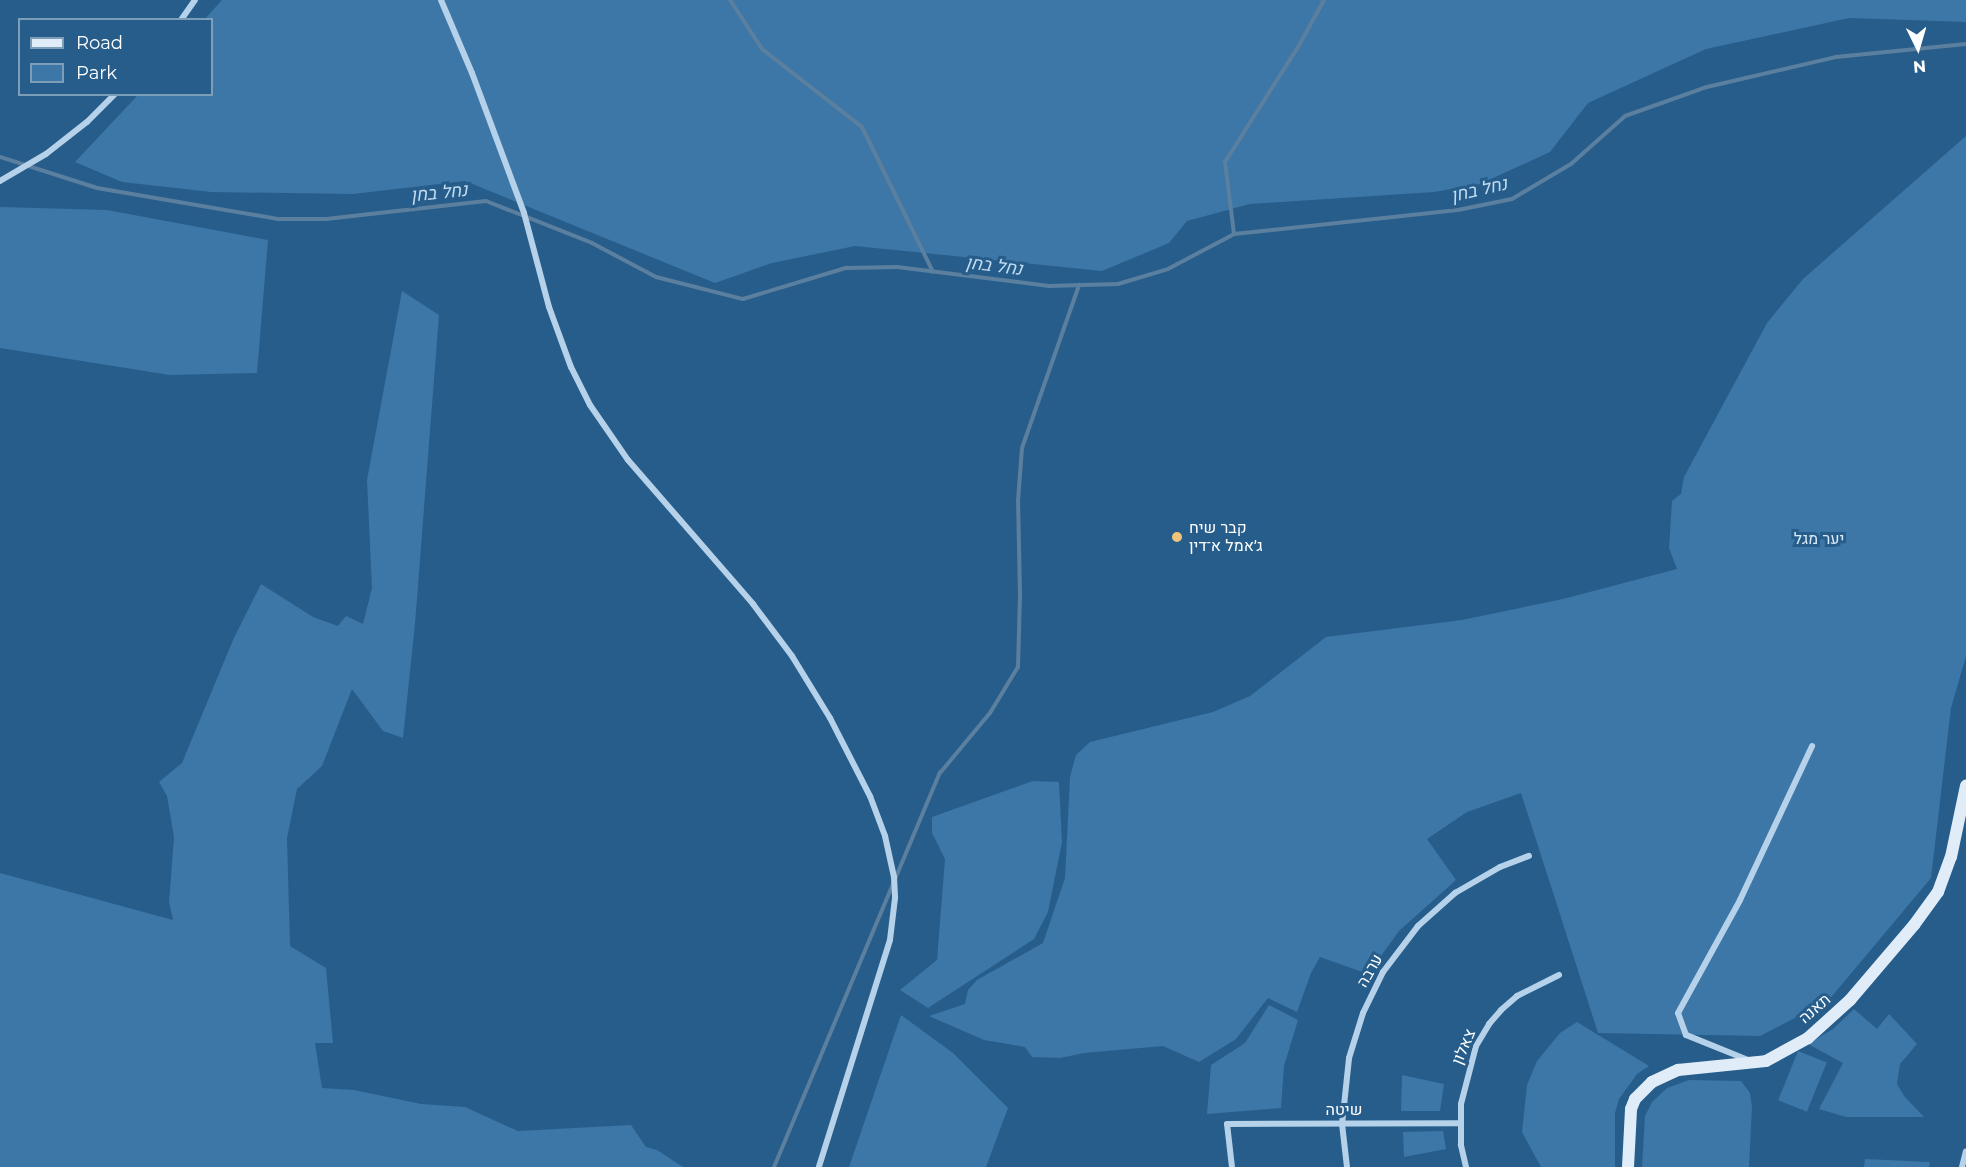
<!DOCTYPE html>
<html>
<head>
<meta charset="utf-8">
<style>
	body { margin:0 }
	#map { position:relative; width:1966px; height:1167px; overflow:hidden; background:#275d8b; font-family:Montserrat,Heebo,sans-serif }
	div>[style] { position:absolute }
	.green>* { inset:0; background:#3c77a7; transform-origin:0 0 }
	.stream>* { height:4px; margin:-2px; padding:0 2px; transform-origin:2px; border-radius:2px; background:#5b7f9e }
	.street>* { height:6px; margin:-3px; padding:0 3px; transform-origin:3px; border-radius:3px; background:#b6d2ea }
	.secondary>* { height:12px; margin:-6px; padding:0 6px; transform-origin:6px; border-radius:6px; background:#e0edf8 }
	.dots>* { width:16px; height:16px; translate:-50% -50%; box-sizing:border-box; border:3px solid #275d8b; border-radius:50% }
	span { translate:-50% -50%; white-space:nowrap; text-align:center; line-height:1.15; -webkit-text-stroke:6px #275d8b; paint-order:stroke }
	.poi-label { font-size:16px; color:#fff }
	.left { translate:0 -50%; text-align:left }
	.park-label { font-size:16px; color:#daeaf8 }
	.street-label { font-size:16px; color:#fff }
	.water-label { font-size:18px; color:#c1dcf1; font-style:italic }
	.legend { position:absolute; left:18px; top:18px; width:195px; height:78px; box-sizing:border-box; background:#275d8b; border:2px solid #7d9eb9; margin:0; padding:8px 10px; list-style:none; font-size:18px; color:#fff }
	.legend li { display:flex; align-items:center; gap:12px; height:30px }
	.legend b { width:30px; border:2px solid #7d9eb9 }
	.north { position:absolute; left:1888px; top:18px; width:60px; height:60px; -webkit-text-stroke:4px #275d8b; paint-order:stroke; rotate:175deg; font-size:16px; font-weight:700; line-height:24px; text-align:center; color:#fff }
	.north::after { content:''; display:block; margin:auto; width:21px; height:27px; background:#fff; clip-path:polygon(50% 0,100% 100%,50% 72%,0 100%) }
</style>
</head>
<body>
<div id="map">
	<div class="green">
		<i style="clip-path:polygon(222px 0,1966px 0,1966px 22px,1849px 18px,1706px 49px,1588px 103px,1550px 152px,1480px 184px,1434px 192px,1250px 204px,1187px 221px,1169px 243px,1102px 271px,855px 246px,772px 263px,715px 283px,465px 181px,353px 194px,211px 192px,122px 182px,75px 162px,138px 95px,212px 94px,212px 20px,205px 19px)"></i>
		<i style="clip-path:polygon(1966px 136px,1966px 656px,1951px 708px,1931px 878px,1828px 1001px,1760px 1036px,1598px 1033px,1521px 793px,1467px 812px,1427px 839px,1456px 880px,1399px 931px,1368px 974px,1320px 957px,1311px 973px,1297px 1012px,1268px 998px,1236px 1039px,1199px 1062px,1163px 1046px,1084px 1053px,1060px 1058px,1032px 1057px,1025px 1047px,984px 1040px,929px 1016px,965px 1004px,968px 990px,977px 980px,1043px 943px,1065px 878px,1070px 777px,1076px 755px,1090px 742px,1213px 712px,1250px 696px,1326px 637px,1462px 620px,1563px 599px,1677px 569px,1669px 548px,1672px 501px,1681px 494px,1684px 477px,1767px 323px,1803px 279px)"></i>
		<i style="clip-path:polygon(0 207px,107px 210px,268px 240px,257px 373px,170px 375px,0 348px)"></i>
		<i style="clip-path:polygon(402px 291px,439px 315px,415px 624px,403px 738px,383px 731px,352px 689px,322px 766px,297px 789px,287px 838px,290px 946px,326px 968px,333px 1043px,315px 1043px,322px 1088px,354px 1090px,421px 1104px,465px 1107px,518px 1131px,631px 1125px,646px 1147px,657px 1150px,683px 1167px,0 1167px,0 873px,173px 920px,169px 902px,174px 837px,167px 796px,159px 782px,182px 763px,233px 640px,261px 584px,313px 617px,338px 626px,346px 616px,363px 624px,372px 588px,367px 480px)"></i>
		<i style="clip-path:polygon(1033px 781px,1059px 782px,1062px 842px,1048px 912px,1034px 939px,928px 1008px,900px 990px,937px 960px,945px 859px,932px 833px,932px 817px)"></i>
		<i style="clip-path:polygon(1269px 1005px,1298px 1020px,1284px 1066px,1281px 1108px,1207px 1114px,1211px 1065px,1245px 1043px)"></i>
		<i style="clip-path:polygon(1854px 1009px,1877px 1029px,1889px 1014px,1917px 1044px,1900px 1064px,1897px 1084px,1904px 1096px,1924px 1117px,1846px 1117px,1819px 1109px,1843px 1063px,1808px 1044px,1833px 1029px)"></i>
		<i style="clip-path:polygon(901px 1015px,953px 1053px,1008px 1108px,986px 1167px,849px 1167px)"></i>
		<i style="clip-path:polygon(1577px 1022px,1649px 1066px,1637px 1074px,1619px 1099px,1615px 1113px,1615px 1167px,1541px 1167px,1522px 1132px,1527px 1085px,1537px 1061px,1560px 1033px)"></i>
		<i style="left:1798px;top:1051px;width:31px;height:53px;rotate:22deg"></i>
		<i style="clip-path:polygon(1402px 1075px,1444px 1084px,1440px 1111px,1401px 1111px)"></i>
		<i style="clip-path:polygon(1689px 1080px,1741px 1081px,1750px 1093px,1752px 1107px,1749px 1167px,1642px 1167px,1645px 1116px,1652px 1102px,1667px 1088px)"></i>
		<i style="clip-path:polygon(1443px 1131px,1446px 1149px,1404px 1157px,1403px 1132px)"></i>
		<i style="clip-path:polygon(1865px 1159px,1930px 1162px,1929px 1167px,1864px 1167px)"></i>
	</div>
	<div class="stream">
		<i style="left:730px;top:0;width:59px;rotate:56.9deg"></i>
		<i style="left:762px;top:49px;width:127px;rotate:38deg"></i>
		<i style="left:862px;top:127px;width:161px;rotate:63.9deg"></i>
		<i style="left:0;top:157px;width:102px;rotate:17.7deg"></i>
		<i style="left:97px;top:188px;width:185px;rotate:9.7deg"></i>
		<i style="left:279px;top:219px;width:47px"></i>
		<i style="left:326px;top:219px;width:161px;rotate:-6.4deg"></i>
		<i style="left:486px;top:201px;width:114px;rotate:21.6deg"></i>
		<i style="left:592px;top:243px;width:72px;rotate:28deg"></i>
		<i style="left:656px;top:277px;width:90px;rotate:14.2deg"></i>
		<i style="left:743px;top:299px;width:108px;rotate:-16.8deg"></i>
		<i style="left:846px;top:268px;width:51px;rotate:-1.1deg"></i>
		<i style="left:897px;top:267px;width:153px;rotate:7.1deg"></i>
		<i style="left:1049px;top:286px;width:69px;rotate:-1.7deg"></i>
		<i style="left:1118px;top:284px;width:52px;rotate:-16.7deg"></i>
		<i style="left:1168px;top:269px;width:75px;rotate:-27.9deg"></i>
		<i style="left:1234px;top:234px;width:225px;rotate:-6.1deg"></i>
		<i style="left:1458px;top:210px;width:55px;rotate:-11.5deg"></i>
		<i style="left:1512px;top:199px;width:69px;rotate:-30.7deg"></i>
		<i style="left:1571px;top:164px;width:72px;rotate:-41.6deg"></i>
		<i style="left:1625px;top:116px;width:87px;rotate:-19.5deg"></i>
		<i style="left:1707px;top:87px;width:132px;rotate:-13.1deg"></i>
		<i style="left:1836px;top:57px;width:131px;rotate:-5.7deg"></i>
		<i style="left:1234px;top:234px;width:73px;rotate:-97.1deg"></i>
		<i style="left:1225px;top:162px;width:136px;rotate:-57.6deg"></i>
		<i style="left:1298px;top:47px;width:54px;rotate:-61deg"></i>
		<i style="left:774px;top:1167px;width:428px;rotate:-67.2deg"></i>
		<i style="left:940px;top:773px;width:78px;rotate:-50.2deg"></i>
		<i style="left:990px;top:713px;width:54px;rotate:-58.7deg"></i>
		<i style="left:1018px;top:667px;width:73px;rotate:-88.4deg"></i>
		<i style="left:1020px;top:594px;width:93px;rotate:-91.2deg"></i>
		<i style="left:1018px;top:501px;width:53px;rotate:-85.7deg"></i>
		<i style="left:1022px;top:448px;width:173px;rotate:-70.7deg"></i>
	</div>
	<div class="street">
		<i style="left:441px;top:0;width:79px;rotate:67deg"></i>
		<i style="left:472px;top:73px;width:149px;rotate:69.6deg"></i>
		<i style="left:524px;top:213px;width:97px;rotate:75.1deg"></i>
		<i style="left:549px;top:307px;width:64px;rotate:69.9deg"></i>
		<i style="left:571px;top:367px;width:42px;rotate:63.4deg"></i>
		<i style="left:590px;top:405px;width:67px;rotate:55.4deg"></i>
		<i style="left:628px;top:460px;width:191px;rotate:49deg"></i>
		<i style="left:753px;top:604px;width:65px;rotate:53.1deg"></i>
		<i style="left:792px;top:656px;width:73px;rotate:58.5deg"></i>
		<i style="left:830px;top:718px;width:88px;rotate:62.9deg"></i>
		<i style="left:870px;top:796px;width:43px;rotate:69.4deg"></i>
		<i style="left:885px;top:836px;width:42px;rotate:77.6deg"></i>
		<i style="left:894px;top:877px;width:21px;rotate:87deg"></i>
		<i style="left:895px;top:898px;width:42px;rotate:96.8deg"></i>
		<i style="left:890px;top:940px;width:238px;rotate:107.4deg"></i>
		<i style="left:181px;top:20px;width:24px;rotate:-55deg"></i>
		<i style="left:0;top:181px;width:53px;rotate:-30.4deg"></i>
		<i style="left:46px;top:154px;width:52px;rotate:-38deg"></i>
		<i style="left:87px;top:122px;width:40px;rotate:-45deg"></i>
		<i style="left:1748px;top:1060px;width:67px;rotate:-158deg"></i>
		<i style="left:1686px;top:1035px;width:23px;rotate:-110deg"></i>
		<i style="left:1678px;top:1013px;width:129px;rotate:-61.2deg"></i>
		<i style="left:1740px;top:900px;width:170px;rotate:-64.9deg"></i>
		<i style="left:1232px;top:1167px;width:43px;rotate:-96.6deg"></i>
		<i style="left:1227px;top:1124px;width:233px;rotate:-0.2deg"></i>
		<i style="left:1347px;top:1167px;width:43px;rotate:-96.6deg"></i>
		<i style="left:1342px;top:1124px;width:66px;rotate:-83.9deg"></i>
		<i style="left:1349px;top:1058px;width:47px;rotate:-72.7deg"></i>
		<i style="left:1363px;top:1013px;width:46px;rotate:-64deg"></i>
		<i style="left:1383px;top:972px;width:58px;rotate:-52.7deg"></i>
		<i style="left:1418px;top:926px;width:50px;rotate:-41.7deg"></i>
		<i style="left:1455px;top:893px;width:52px;rotate:-30deg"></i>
		<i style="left:1500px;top:867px;width:31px;rotate:-21deg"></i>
		<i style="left:1466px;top:1167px;width:23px;rotate:-103deg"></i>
		<i style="left:1461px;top:1145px;width:41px;rotate:-90deg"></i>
		<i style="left:1461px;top:1104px;width:60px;rotate:-75.5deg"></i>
		<i style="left:1476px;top:1046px;width:26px;rotate:-59deg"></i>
		<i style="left:1489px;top:1024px;width:18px;rotate:-49deg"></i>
		<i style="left:1501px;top:1010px;width:21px;rotate:-41deg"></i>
		<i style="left:1517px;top:996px;width:47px;rotate:-26.6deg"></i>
		<i style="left:1962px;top:1167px;width:16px;rotate:-76deg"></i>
	</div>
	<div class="secondary">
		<i style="left:1628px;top:1167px;width:58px;rotate:-87deg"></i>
		<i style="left:1631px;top:1109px;width:11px;rotate:-68deg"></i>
		<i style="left:1635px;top:1099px;width:24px;rotate:-45deg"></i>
		<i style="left:1652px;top:1082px;width:29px;rotate:-25deg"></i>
		<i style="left:1678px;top:1070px;width:88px;rotate:-5.8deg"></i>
		<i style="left:1766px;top:1061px;width:48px;rotate:-28.7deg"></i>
		<i style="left:1808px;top:1038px;width:57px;rotate:-42.1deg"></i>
		<i style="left:1850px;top:1000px;width:99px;rotate:-49.5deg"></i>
		<i style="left:1914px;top:925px;width:41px;rotate:-54deg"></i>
		<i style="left:1938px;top:892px;width:37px;rotate:-70deg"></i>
		<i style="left:1951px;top:857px;width:73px;rotate:-78.1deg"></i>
	</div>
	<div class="dots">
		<i style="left:1177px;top:537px;background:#f2c47b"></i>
	</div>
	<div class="poi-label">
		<span class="left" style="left:1189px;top:537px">קבר שיח<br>ג׳אמל א־דין</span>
	</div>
	<div class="park-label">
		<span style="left:1819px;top:539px">יער מגל</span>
	</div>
	<div class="street-label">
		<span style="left:1370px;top:971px;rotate:-60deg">ערבה</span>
		<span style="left:1815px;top:1009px;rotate:-41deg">תאנה</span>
		<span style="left:1464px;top:1047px;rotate:-67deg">צאלון</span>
		<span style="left:1344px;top:1110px">שיטה</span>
	</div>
	<div class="water-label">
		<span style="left:1479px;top:190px;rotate:-13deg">נחל בחן</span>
		<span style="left:439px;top:193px;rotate:-6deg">נחל בחן</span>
		<span style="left:994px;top:266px;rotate:7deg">נחל בחן</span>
	</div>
	<ul class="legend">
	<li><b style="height:8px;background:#e0edf8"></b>Road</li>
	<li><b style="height:16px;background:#3c77a7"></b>Park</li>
	</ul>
	<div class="north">N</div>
</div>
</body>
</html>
